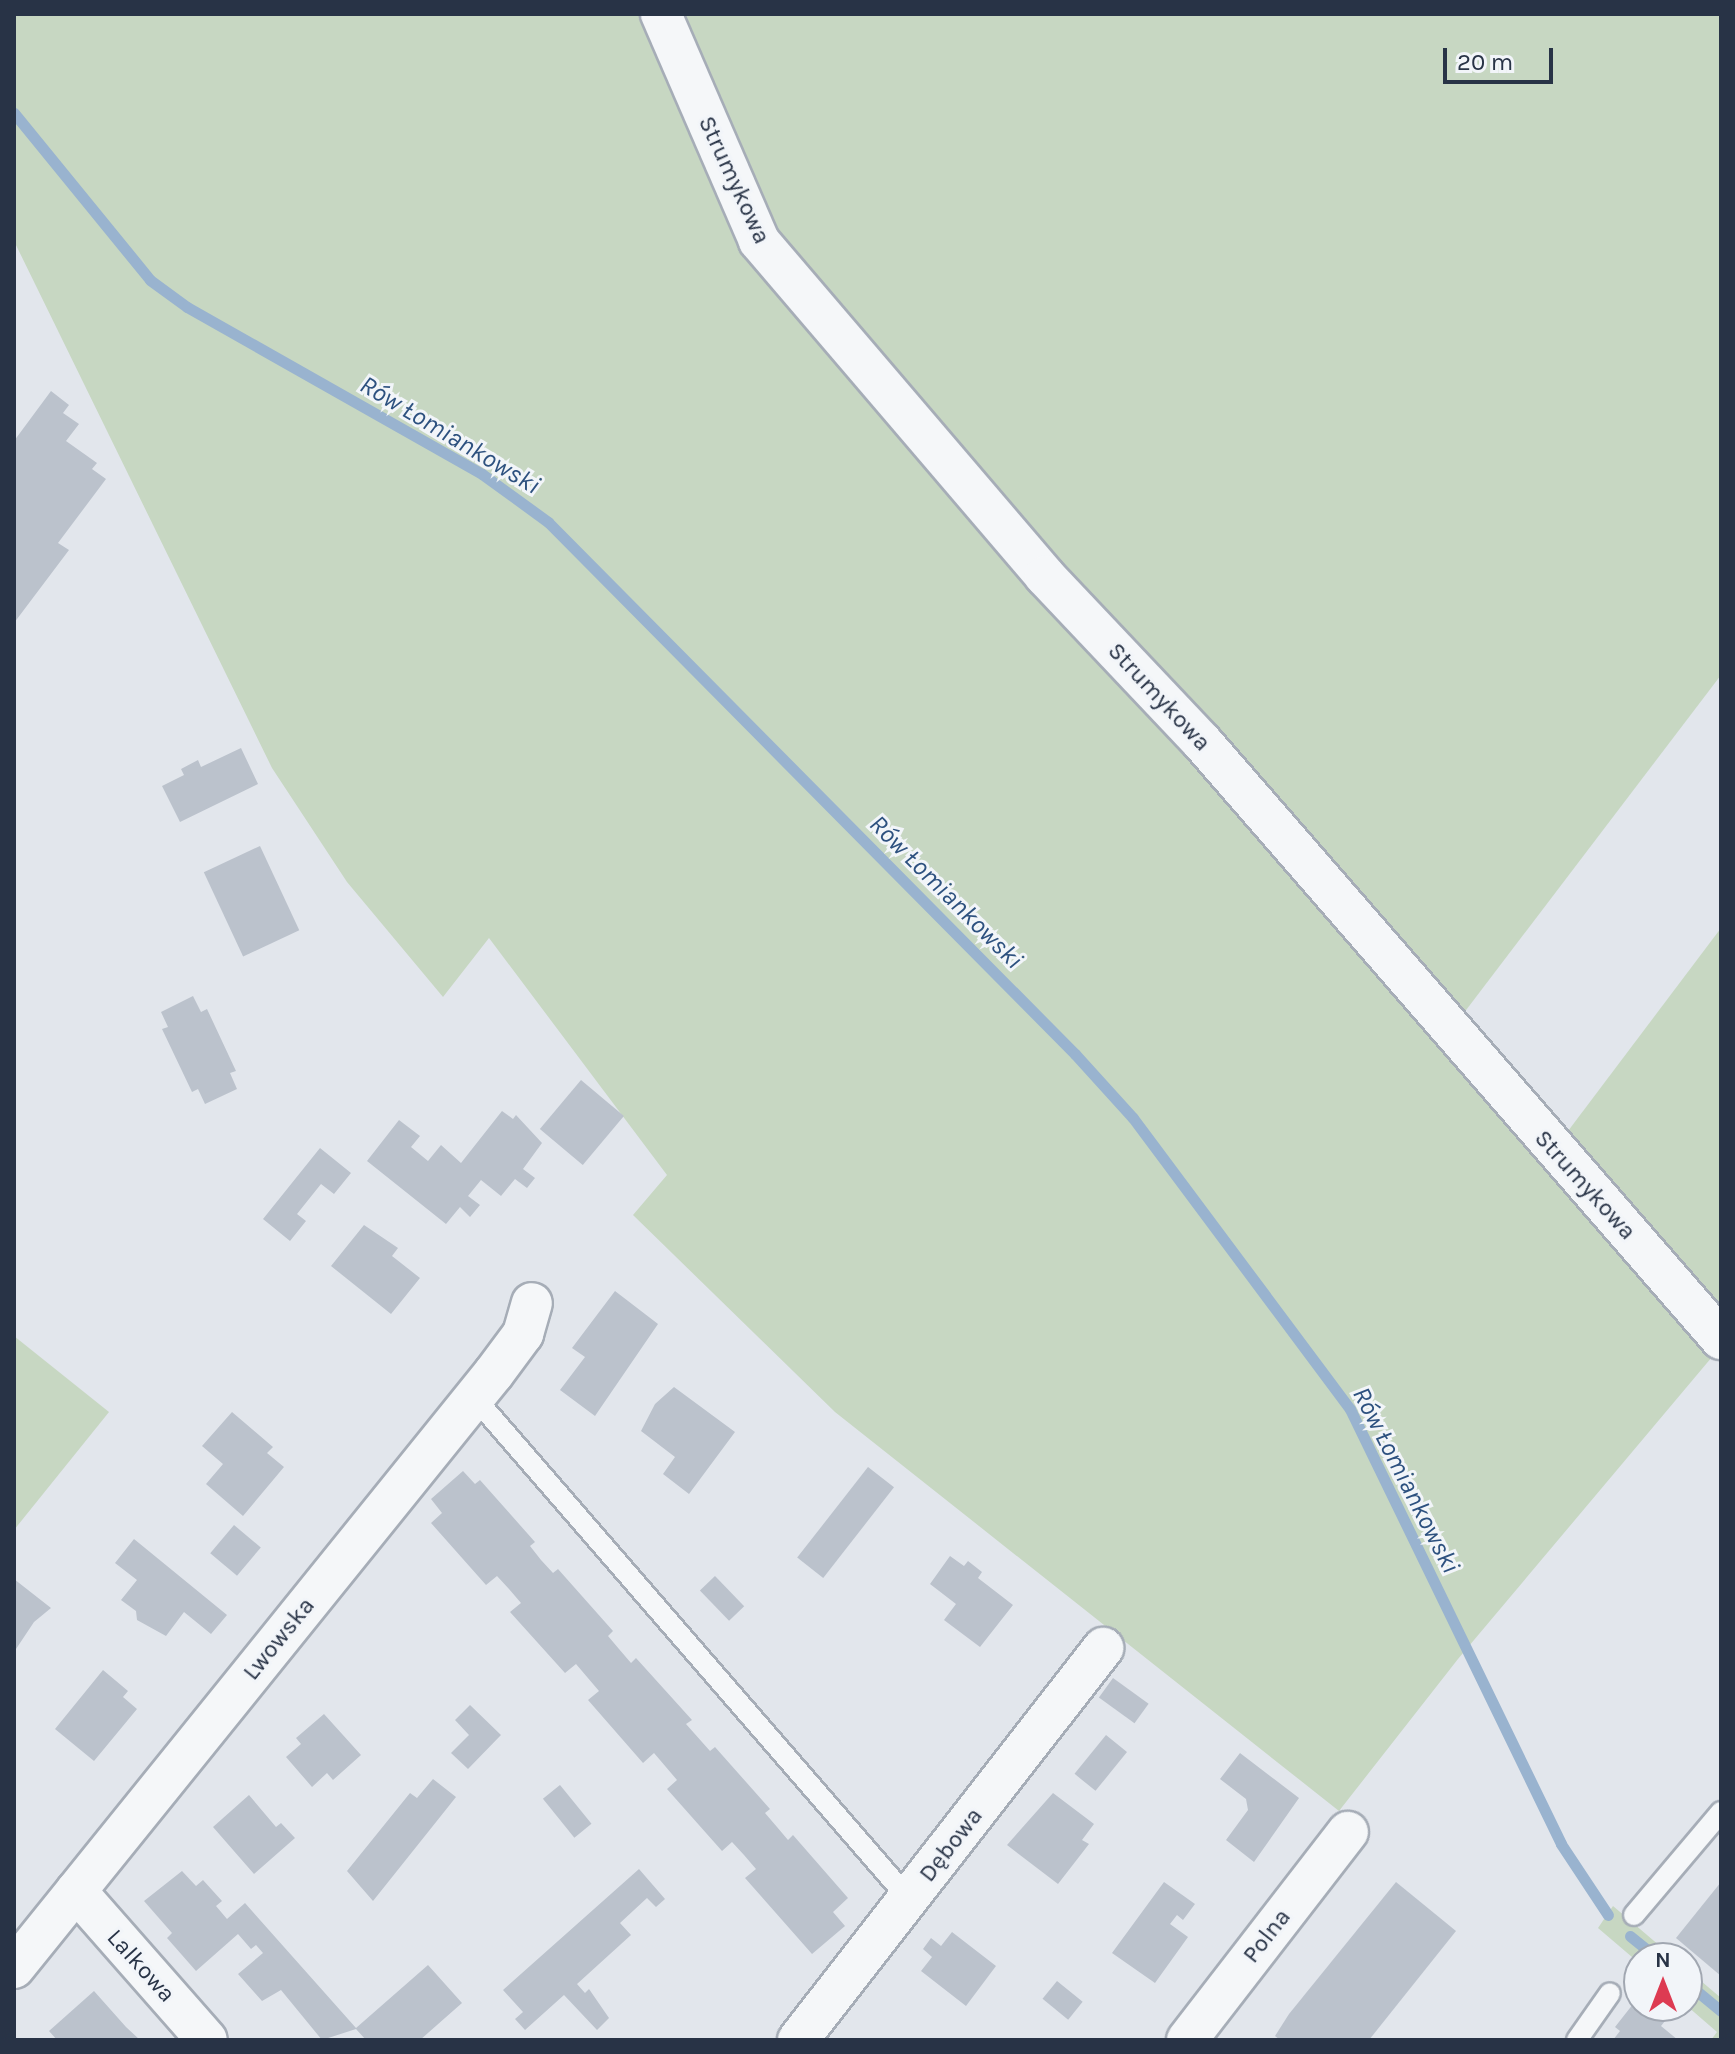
<!DOCTYPE html>
<html>
<head>
<meta charset="utf-8">
<style>
	body { margin:0 }
	#map { position:relative; width:1735px; height:2054px; overflow:hidden; background:#e2e6ec; font-family:Karla,sans-serif }
	div>[style] { position:absolute }
	.green>* { inset:0; background:#c7d7c2 }
	.stream>* { height:11px; margin:-5.5px; padding:0 5.5px; transform-origin:5.5px; border-radius:5.5px; background:#99b3cf }
	.building>* { inset:0; background:#bbc2cc; transform-origin:0 0 }
	.roads { filter:drop-shadow(2px 0 #a6adb7) drop-shadow(-2px 0 #a6adb7) drop-shadow(0 2px #a6adb7) drop-shadow(0 -2px #a6adb7) }
	.service>* { height:20px; margin:-10px; padding:0 10px; transform-origin:10px; border-radius:10px; background:#f5f7f9 }
	.minor>* { height:40px; margin:-20px; padding:0 20px; transform-origin:20px; border-radius:20px; background:#f5f7f9 }
	span { translate:-50% -50%; white-space:nowrap; text-align:center; line-height:1.15; -webkit-text-stroke:6px #f2f5f9; paint-order:stroke }
	.street-label { font-size:24px; color:#283346 }
	.water-label { font-size:26px; color:#2d517f; font-style:italic }
	.frame { position:absolute; inset:0; border:16px solid #283346; pointer-events:none }
	.north { position:absolute; left:1623px; top:1942px; width:80px; height:80px; box-sizing:border-box; background:#f2f5f9; border:2px solid #a1a7b1; border-radius:50%; rotate:0deg; font-size:22px; font-weight:700; line-height:32px; text-align:center; color:#283346 }
	.north::after { content:''; display:block; margin:auto; width:28px; height:36px; background:#dd3b52; clip-path:polygon(50% 0,100% 100%,50% 72%,0 100%) }
	.scale { position:absolute; left:1443px; top:48px; width:110px; height:36px; box-sizing:border-box; border:4px solid #283346; border-top:0; padding-left:10px; font-size:24px; line-height:28px; white-space:nowrap; color:#283346; -webkit-text-stroke:6px #f2f5f9; paint-order:stroke }
</style>
</head>
<body>
<div id="map">
	<div class="green">
		<i style="clip-path:polygon(14px 14px,653px 14px,747px 248px,1309px 883px,1712px 1357px,1458px 1659px,1339px 1811px,835px 1412px,633px 1215px,667px 1175px,489px 938px,443px 997px,347px 882px,272px 768px,14px 241px)"></i>
		<i style="clip-path:polygon(677px 14px,1721px 14px,1721px 675px,1457px 1022px,767px 236px)"></i>
		<i style="clip-path:polygon(1721px 928px,1721px 1319px,1562px 1139px)"></i>
		<i style="clip-path:polygon(14px 1336px,109px 1412px,14px 1530px)"></i>
		<i style="clip-path:polygon(1613px 1906px,1674px 1958px,1639px 1958px,1639px 1963px,1598px 1928px)"></i>
		<i style="clip-path:polygon(1687px 1969px,1721px 1998px,1721px 2040px,1711px 2040px,1717px 2032px,1687px 2006px)"></i>
	</div>
	<div class="stream">
		<i style="left:14px;top:113px;width:215px;rotate:50.8deg"></i>
		<i style="left:150px;top:280px;width:46px;rotate:36.1deg"></i>
		<i style="left:187px;top:307px;width:339px;rotate:29.5deg"></i>
		<i style="left:482px;top:474px;width:82px;rotate:36deg"></i>
		<i style="left:548px;top:522px;width:749px;rotate:45.27deg"></i>
		<i style="left:1075px;top:1054px;width:86px;rotate:47.8deg"></i>
		<i style="left:1133px;top:1118px;width:363px;rotate:53.3deg"></i>
		<i style="left:1350px;top:1409px;width:483px;rotate:64.1deg"></i>
		<i style="left:1561px;top:1844px;width:85px;rotate:56.5deg"></i>
		<i style="left:1630px;top:1936px;width:35px;rotate:39deg"></i>
		<i style="left:1687px;top:1983px;width:44px;rotate:39.5deg"></i>
	</div>
	<div class="building">
		<i style="clip-path:polygon(51px 391px,69px 405px,63px 413px,79px 424px,66px 441px,97px 463px,92px 469px,106px 479px,58px 543px,69px 550px,14px 623px,14px 441px)"></i>
		<i style="clip-path:polygon(241px 748px,258px 784px,180px 822px,162px 786px,184px 775px,181px 769px,198px 760px,201px 767px)"></i>
		<i style="left:260px;top:846px;width:93px;height:62px;rotate:65deg"></i>
		<i style="clip-path:polygon(193px 996px,201px 1012px,207px 1009px,236px 1071px,230px 1073px,237px 1089px,205px 1104px,198px 1089px,192px 1092px,162px 1029px,168px 1027px,161px 1012px)"></i>
		<i style="left:581px;top:1080px;width:56px;height:64px;rotate:40deg"></i>
		<i style="clip-path:polygon(502px 1111px,513px 1119px,516px 1115px,542px 1143px,523px 1169px,535px 1178px,527px 1188px,515px 1179px,501px 1196px,481px 1180px,468px 1196px,480px 1205px,470px 1217px,460px 1207px,446px 1224px,367px 1161px,399px 1120px,420px 1136px,411px 1147px,428px 1161px,441px 1145px,461px 1163px)"></i>
		<i style="clip-path:polygon(320px 1148px,351px 1173px,334px 1194px,321px 1184px,297px 1214px,306px 1221px,290px 1241px,263px 1219px)"></i>
		<i style="clip-path:polygon(364px 1225px,398px 1248px,392px 1256px,420px 1278px,391px 1314px,331px 1266px)"></i>
		<i style="clip-path:polygon(615px 1291px,658px 1324px,595px 1416px,560px 1390px,585px 1357px,572px 1348px)"></i>
		<i style="clip-path:polygon(674px 1387px,735px 1432px,689px 1494px,663px 1474px,675px 1457px,641px 1431px,655px 1404px)"></i>
		<i style="clip-path:polygon(232px 1412px,273px 1447px,267px 1453px,284px 1467px,243px 1516px,206px 1484px,223px 1464px,202px 1446px)"></i>
		<i style="left:868px;top:1467px;width:33px;height:115px;rotate:38deg"></i>
		<i style="clip-path:polygon(463px 1471px,475px 1484px,480px 1480px,535px 1542px,530px 1546px,541px 1560px,553px 1573px,558px 1569px,613px 1631px,608px 1636px,619px 1649px,631px 1663px,636px 1658px,692px 1720px,686px 1724px,710px 1751px,715px 1747px,770px 1809px,765px 1813px,777px 1827px,788px 1840px,793px 1835px,848px 1898px,833px 1912px,845px 1926px,812px 1954px,745px 1878px,756px 1869px,744px 1855px,732px 1842px,722px 1851px,667px 1789px,677px 1780px,654px 1753px,643px 1763px,588px 1700px,599px 1691px,576px 1664px,565px 1673px,510px 1612px,521px 1603px,509px 1589px,497px 1576px,486px 1585px,431px 1523px,442px 1513px,431px 1499px)"></i>
		<i style="left:234px;top:1525px;width:35px;height:37px;rotate:40deg"></i>
		<i style="clip-path:polygon(134px 1539px,227px 1615px,211px 1634px,184px 1612px,166px 1636px,137px 1620px,136px 1611px,121px 1600px,137px 1580px,115px 1563px)"></i>
		<i style="clip-path:polygon(950px 1556px,964px 1566px,968px 1561px,982px 1572px,978px 1578px,1013px 1605px,980px 1647px,944px 1620px,956px 1604px,930px 1584px)"></i>
		<i style="left:715px;top:1576px;width:42px;height:21px;rotate:46deg"></i>
		<i style="clip-path:polygon(14px 1579px,51px 1608px,34px 1622px,14px 1652px)"></i>
		<i style="clip-path:polygon(103px 1670px,128px 1691px,123px 1697px,137px 1709px,94px 1761px,55px 1729px)"></i>
		<i style="left:1113px;top:1678px;width:44px;height:24px;rotate:36deg"></i>
		<i style="clip-path:polygon(470px 1705px,501px 1735px,468px 1769px,451px 1753px,469px 1735px,455px 1720px)"></i>
		<i style="clip-path:polygon(324px 1714px,361px 1755px,333px 1780px,327px 1773px,312px 1787px,286px 1757px,301px 1744px,296px 1738px)"></i>
		<i style="left:1106px;top:1735px;width:27px;height:50px;rotate:39deg"></i>
		<i style="clip-path:polygon(1240px 1753px,1299px 1798px,1254px 1862px,1226px 1840px,1248px 1810px,1246px 1799px,1220px 1779px)"></i>
		<i style="clip-path:polygon(433px 1779px,456px 1797px,373px 1901px,347px 1871px,410px 1793px,417px 1798px)"></i>
		<i style="left:560px;top:1785px;width:50px;height:22px;rotate:51deg"></i>
		<i style="clip-path:polygon(1053px 1793px,1094px 1824px,1082px 1840px,1089px 1844px,1058px 1884px,1007px 1845px)"></i>
		<i style="clip-path:polygon(249px 1795px,276px 1827px,281px 1823px,295px 1838px,254px 1874px,213px 1827px)"></i>
		<i style="clip-path:polygon(639px 1869px,665px 1899px,656px 1907px,647px 1898px,620px 1923px,631px 1935px,577px 1984px,585px 1993px,589px 1989px,609px 2018px,597px 2030px,564px 1995px,525px 2030px,515px 2019px,523px 2012px,503px 1990px)"></i>
		<i style="clip-path:polygon(182px 1871px,196px 1886px,203px 1880px,222px 1901px,216px 1906px,227px 1919px,245px 1903px,356px 2028px,428px 1965px,462px 2003px,420px 2040px,366px 2040px,356px 2029px,322px 2040px,281px 1990px,262px 2001px,238px 1974px,263px 1953px,256px 1945px,251px 1949px,238px 1934px,196px 1971px,167px 1938px,172px 1933px,144px 1901px)"></i>
		<i style="clip-path:polygon(1164px 1882px,1195px 1904px,1183px 1920px,1177px 1915px,1170px 1924px,1188px 1937px,1155px 1983px,1112px 1953px)"></i>
		<i style="clip-path:polygon(1396px 1882px,1456px 1931px,1369px 2040px,1280px 2040px,1275px 2036px,1289px 2014px)"></i>
		<i style="clip-path:polygon(1721px 1882px,1721px 1976px,1676px 1938px)"></i>
		<i style="clip-path:polygon(952px 1932px,996px 1966px,966px 2006px,921px 1971px,932px 1957px,923px 1949px,931px 1938px,941px 1946px)"></i>
		<i style="left:1057px;top:1981px;width:33px;height:23px;rotate:39deg"></i>
		<i style="clip-path:polygon(94px 1991px,126px 2027px,140px 2040px,57px 2040px,49px 2031px)"></i>
		<i style="clip-path:polygon(1637px 1999px,1639px 2006px,1665px 2021px,1661px 2026px,1678px 2040px,1613px 2040px,1620px 2031px,1615px 2027px)"></i>
	</div>
	<div class="roads">
		<div class="service">
			<i style="left:474px;top:1397px;width:664px;rotate:49.09deg"></i>
			<i style="left:1634px;top:1915px;width:135px;rotate:-49.8deg"></i>
			<i style="left:1577px;top:2040px;width:57px;rotate:-54.9deg"></i>
		</div>
		<div class="minor">
			<i style="left:661px;top:14px;width:247px;rotate:66.6deg"></i>
			<i style="left:759px;top:241px;width:440px;rotate:49.5deg"></i>
			<i style="left:1045px;top:576px;width:228px;rotate:46.6deg"></i>
			<i style="left:1202px;top:742px;width:791px;rotate:49deg"></i>
			<i style="left:76px;top:1891px;width:198px;rotate:48.7deg"></i>
			<i style="left:14px;top:1968px;width:764px;rotate:-51.11deg"></i>
			<i style="left:494px;top:1373px;width:49px;rotate:-53.4deg"></i>
			<i style="left:523px;top:1334px;width:32px;rotate:-74deg"></i>
			<i style="left:798px;top:2040px;width:497px;rotate:-52.1deg"></i>
			<i style="left:1187px;top:2040px;width:263px;rotate:-52.3deg"></i>
		</div>
	</div>
	<div class="street-label">
		<span style="left:734px;top:180px;rotate:65deg">Strumykowa</span>
		<span style="left:1159px;top:697px;rotate:47deg">Strumykowa</span>
		<span style="left:1585px;top:1185px;rotate:48deg">Strumykowa</span>
		<span style="left:279px;top:1639px;rotate:-51deg">Lwowska</span>
		<span style="left:951px;top:1845px;rotate:-52deg">Dębowa</span>
		<span style="left:1267px;top:1936px;rotate:-52deg">Polna</span>
		<span style="left:141px;top:1966px;rotate:48deg">Lalkowa</span>
	</div>
	<div class="water-label">
		<span style="left:450px;top:435px;rotate:31deg">Rów Łomiankowski</span>
		<span style="left:946px;top:892px;rotate:45deg">Rów Łomiankowski</span>
		<span style="left:1406px;top:1480px;rotate:63deg">Rów Łomiankowski</span>
	</div>
	<div class="frame"></div>
	<div class="north">N</div>
	<div class="scale">20 m</div>
</div>
</body>
</html>
